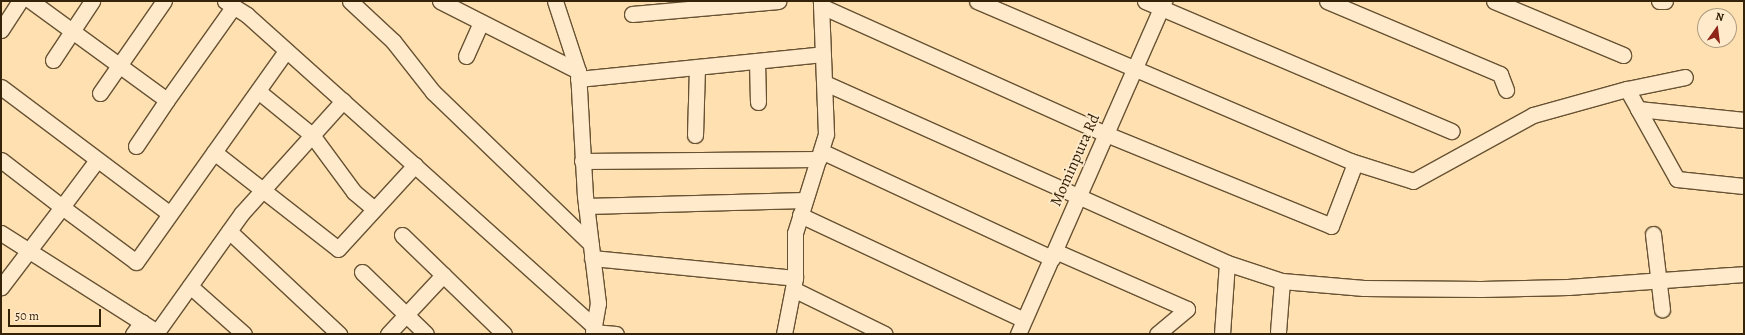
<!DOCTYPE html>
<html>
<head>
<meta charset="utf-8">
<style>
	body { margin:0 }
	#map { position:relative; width:1745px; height:335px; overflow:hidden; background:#ffe0b1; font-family:Alegreya,serif }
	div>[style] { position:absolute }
	.roads { filter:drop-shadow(1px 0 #675233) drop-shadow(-1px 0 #675233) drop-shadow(0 1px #675233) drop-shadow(0 -1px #675233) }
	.street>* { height:15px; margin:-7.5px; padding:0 7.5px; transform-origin:7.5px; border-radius:7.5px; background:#ffebcc }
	span { translate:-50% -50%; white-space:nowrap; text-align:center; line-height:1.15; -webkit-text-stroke:3.5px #ffebcc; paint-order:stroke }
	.street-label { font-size:16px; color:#342209 }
	.frame { position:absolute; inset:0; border:2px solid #342209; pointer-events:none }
	.north { position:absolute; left:1697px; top:8px; width:40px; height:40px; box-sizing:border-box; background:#ffebcc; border:1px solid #ae9b7e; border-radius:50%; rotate:14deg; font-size:11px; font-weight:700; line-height:16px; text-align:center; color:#342209 }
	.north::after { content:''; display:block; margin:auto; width:14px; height:18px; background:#8f2418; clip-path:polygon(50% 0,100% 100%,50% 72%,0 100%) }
	.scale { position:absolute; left:8px; top:309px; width:93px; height:18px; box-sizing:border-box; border:2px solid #342209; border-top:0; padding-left:5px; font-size:12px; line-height:14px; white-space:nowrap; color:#342209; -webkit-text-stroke:3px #ffebcc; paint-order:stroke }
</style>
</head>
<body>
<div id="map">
	<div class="roads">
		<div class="street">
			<i style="left:31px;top:1px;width:168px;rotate:36.1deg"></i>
			<i style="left:167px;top:100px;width:114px;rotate:-54.6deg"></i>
			<i style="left:225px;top:1px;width:26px;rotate:32deg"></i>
			<i style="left:247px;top:15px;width:466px;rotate:41.9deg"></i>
			<i style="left:594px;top:326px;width:8px;rotate:97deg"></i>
			<i style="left:350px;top:1px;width:59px;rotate:42.9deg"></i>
			<i style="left:393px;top:41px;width:65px;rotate:51.9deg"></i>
			<i style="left:433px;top:92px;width:219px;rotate:43.9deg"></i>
			<i style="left:440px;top:1px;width:155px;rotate:26.9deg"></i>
			<i style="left:555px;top:1px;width:74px;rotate:71.8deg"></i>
			<i style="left:578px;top:71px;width:125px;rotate:86.8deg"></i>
			<i style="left:585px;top:196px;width:108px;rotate:83.1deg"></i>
			<i style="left:598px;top:303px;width:23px;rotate:100deg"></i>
			<i style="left:977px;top:1px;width:406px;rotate:23.2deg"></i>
			<i style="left:1350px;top:161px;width:66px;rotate:17.6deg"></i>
			<i style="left:1413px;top:181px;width:137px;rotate:-28.8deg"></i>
			<i style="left:1533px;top:115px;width:98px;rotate:-15.5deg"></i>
			<i style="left:1627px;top:89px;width:23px;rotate:61deg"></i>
			<i style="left:1638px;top:109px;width:107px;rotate:5.9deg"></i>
			<i style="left:1145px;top:1px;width:333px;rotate:23deg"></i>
			<i style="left:1327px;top:1px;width:188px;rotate:22.9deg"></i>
			<i style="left:1500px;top:74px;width:17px;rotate:69deg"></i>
			<i style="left:1494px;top:1px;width:140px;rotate:22.7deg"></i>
			<i style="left:1659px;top:1px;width:6px"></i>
			<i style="left:821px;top:6px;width:312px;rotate:24.2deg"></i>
			<i style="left:1106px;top:134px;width:243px;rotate:22.2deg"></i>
			<i style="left:1331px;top:226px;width:67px;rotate:-69.1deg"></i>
			<i style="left:632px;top:14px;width:147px;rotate:-5.1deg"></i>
			<i style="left:1px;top:30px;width:35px;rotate:-57deg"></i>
			<i style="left:466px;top:56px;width:36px;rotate:-66deg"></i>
			<i style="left:53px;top:60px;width:71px;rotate:-56.5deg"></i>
			<i style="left:757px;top:61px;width:41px;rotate:88.6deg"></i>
			<i style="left:578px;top:79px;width:246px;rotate:-5.8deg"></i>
			<i style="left:825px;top:83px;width:440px;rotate:24.1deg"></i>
			<i style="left:1227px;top:263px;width:58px;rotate:18.1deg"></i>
			<i style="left:1282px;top:281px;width:82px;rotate:4.9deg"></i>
			<i style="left:1364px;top:288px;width:117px;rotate:0.5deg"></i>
			<i style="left:1481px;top:289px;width:87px;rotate:-1.3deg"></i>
			<i style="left:1568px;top:287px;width:176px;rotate:-4.2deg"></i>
			<i style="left:1px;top:87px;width:211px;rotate:36.9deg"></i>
			<i style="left:1627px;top:89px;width:59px;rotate:-11.7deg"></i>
			<i style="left:258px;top:91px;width:70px;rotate:39.2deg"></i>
			<i style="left:312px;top:135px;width:71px;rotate:53.6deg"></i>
			<i style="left:354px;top:192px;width:26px;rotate:40deg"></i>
			<i style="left:100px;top:93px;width:112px;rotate:-55.2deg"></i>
			<i style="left:1638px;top:109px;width:80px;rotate:60.9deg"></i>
			<i style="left:1677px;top:179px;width:67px;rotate:6deg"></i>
			<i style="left:695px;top:135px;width:68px;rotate:-88.3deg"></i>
			<i style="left:136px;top:146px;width:55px;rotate:-56deg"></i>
			<i style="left:821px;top:151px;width:255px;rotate:24.9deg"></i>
			<i style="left:214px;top:152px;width:157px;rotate:38deg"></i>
			<i style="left:338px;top:249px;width:114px;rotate:-47.5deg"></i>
			<i style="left:1px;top:160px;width:77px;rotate:37.6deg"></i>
			<i style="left:62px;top:207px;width:101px;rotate:127.3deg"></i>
			<i style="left:97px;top:160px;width:59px;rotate:126.7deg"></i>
			<i style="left:62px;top:207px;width:92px;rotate:36.6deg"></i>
			<i style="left:136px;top:262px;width:259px;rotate:-54.6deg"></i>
			<i style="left:582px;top:161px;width:237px;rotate:-0.5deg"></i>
			<i style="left:586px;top:206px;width:219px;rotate:-1.6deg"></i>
			<i style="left:800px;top:215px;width:247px;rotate:25.1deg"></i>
			<i style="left:229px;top:231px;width:151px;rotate:43.1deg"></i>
			<i style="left:1px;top:233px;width:185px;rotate:32.4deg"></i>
			<i style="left:157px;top:332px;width:146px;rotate:-54.5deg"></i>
			<i style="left:242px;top:213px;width:151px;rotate:-48deg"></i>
			<i style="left:1653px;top:234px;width:76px;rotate:83.2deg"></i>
			<i style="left:402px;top:235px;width:142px;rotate:44.1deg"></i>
			<i style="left:1055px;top:251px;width:144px;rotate:23.7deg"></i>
			<i style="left:1187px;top:309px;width:39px;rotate:140deg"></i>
			<i style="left:592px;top:258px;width:204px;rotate:5.6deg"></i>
			<i style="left:362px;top:272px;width:89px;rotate:44.1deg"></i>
			<i style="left:190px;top:286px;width:72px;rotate:41.6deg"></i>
			<i style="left:793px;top:289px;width:102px;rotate:26.1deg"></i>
			<i style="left:593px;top:332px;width:23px;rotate:5deg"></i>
			<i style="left:1278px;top:332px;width:51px;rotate:-85.5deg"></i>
			<i style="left:133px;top:334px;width:15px;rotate:-53deg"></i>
			<i style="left:388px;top:334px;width:81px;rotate:-47deg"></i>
			<i style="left:784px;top:334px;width:57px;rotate:-78.9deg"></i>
			<i style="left:795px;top:278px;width:45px;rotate:-90deg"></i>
			<i style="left:795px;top:233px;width:104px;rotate:-72.6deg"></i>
			<i style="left:826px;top:134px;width:133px;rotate:-92.2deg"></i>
			<i style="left:1018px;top:334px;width:364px;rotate:-66.3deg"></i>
			<i style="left:1222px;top:334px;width:71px;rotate:-86deg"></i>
		</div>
	</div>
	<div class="street-label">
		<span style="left:1075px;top:160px;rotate:-66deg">Mominpura Rd</span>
	</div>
	<div class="frame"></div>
	<div class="north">N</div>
	<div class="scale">50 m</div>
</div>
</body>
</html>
